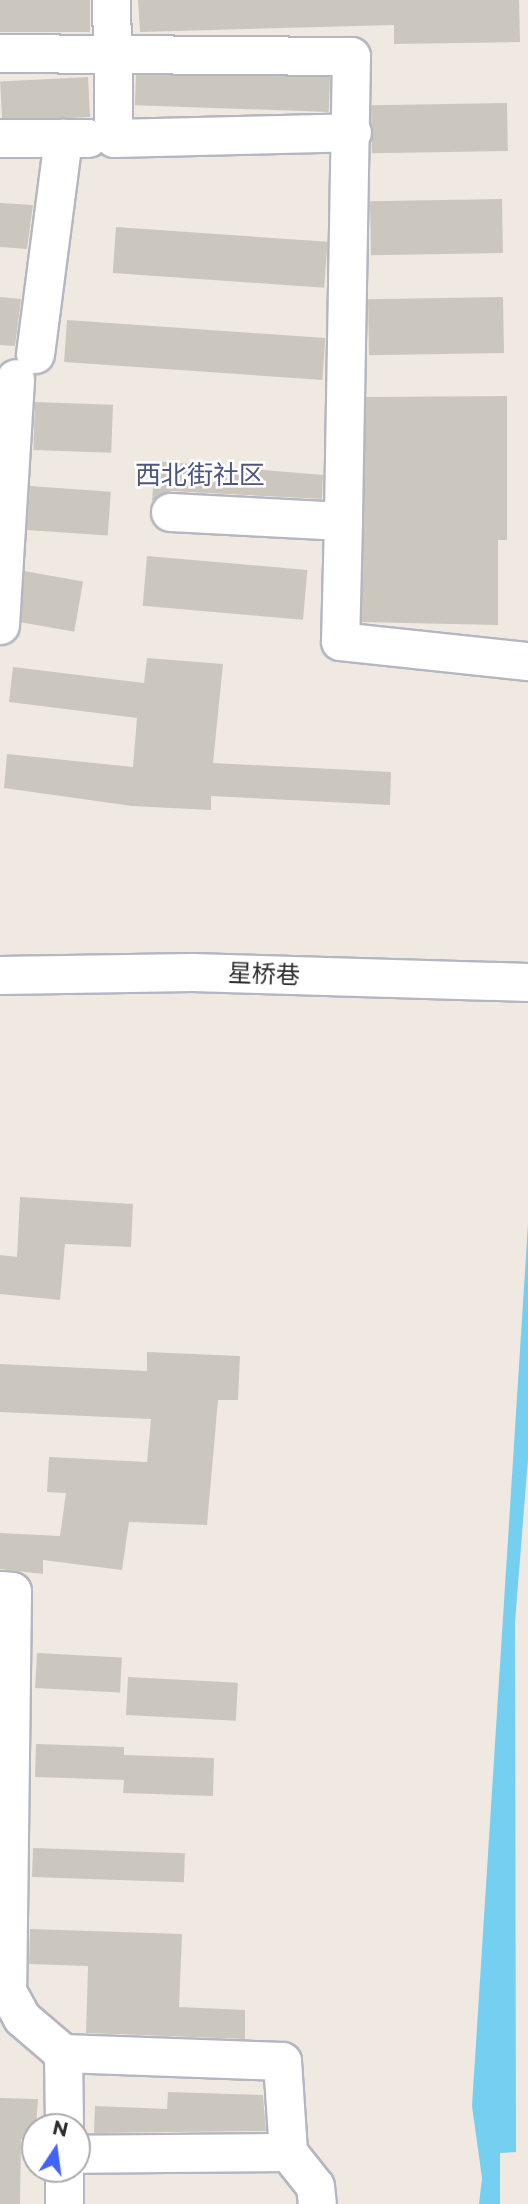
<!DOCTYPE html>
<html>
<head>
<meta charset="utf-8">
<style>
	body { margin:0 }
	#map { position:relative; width:528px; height:2204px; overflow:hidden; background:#efe9e1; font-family:Montserrat,"Noto Sans SC",sans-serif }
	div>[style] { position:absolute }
	.water>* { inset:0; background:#75cff0 }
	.building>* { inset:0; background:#cbc7bf; transform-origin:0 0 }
	.roads { filter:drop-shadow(2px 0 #b4b7c1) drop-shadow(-2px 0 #b4b7c1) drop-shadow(0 2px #b4b7c1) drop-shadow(0 -2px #b4b7c1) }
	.minor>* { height:37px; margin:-18.5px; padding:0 18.5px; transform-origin:18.5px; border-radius:18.5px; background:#fff }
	span { translate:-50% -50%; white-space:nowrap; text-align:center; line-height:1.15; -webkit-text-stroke:5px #fff; paint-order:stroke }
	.street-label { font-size:24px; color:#2e2e2e }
	.neighbourhood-label { font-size:26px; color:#4d5680 }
	.north { position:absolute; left:21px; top:2113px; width:70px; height:70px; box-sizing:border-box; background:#fff; border:2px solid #ababab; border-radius:50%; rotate:13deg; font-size:19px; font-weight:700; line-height:28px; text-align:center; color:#2e2e2e }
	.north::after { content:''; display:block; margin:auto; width:24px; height:32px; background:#4264fb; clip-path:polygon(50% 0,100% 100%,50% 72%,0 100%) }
</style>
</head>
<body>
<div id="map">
	<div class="water">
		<i style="clip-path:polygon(528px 1224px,528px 1459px,515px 1622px,516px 2152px,500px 2153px,500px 2204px,479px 2204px,482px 2178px,472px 2106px)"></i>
	</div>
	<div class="building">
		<i style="left:0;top:0;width:90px;height:32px"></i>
		<i style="clip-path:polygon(138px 0,519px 0,520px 42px,394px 44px,394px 25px,140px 32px)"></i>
		<i style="left:88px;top:77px;width:40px;height:88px;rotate:87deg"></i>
		<i style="left:330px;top:77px;width:35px;height:194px;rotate:92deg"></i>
		<i style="left:507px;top:103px;width:48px;height:136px;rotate:89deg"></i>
		<i style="left:502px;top:199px;width:54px;height:132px;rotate:89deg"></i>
		<i style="clip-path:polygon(0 203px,33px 205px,27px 249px,0 247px)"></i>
		<i style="left:116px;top:227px;width:212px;height:46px;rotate:4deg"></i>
		<i style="clip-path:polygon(0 297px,21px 299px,15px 346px,0 345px)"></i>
		<i style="left:503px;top:297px;width:56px;height:135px;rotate:89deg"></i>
		<i style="left:67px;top:320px;width:259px;height:42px;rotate:4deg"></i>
		<i style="clip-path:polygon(507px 396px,507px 540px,498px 540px,498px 625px,361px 622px,366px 397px)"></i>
		<i style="left:35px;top:402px;width:78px;height:48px;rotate:2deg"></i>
		<i style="clip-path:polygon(155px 461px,323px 475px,322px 499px,171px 491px,152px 501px)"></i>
		<i style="left:30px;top:486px;width:81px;height:44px;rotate:4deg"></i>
		<i style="left:147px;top:556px;width:161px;height:50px;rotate:5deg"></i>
		<i style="left:24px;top:571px;width:60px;height:51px;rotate:10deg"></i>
		<i style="clip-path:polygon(147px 658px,223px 664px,213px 763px,391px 772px,390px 805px,211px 796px,211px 810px,132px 806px,4px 788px,7px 754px,133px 767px,137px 718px,9px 702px,13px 667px,144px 683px)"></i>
		<i style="clip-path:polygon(20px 1197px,133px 1204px,131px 1247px,65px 1244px,60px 1300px,0 1294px,0 1255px,17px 1257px)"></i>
		<i style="clip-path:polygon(147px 1352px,240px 1356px,238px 1400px,218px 1400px,207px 1525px,129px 1522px,122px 1570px,43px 1560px,43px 1574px,0 1569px,0 1533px,60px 1536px,66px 1493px,47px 1492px,49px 1457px,147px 1462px,151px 1419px,0 1412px,0 1364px,147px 1371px)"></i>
		<i style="left:37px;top:1653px;width:85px;height:35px;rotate:3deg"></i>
		<i style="left:128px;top:1677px;width:110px;height:38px;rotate:3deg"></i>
		<i style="clip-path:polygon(36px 1744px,124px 1747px,124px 1755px,214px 1758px,213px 1796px,123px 1793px,124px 1780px,35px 1777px)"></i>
		<i style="left:33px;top:1848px;width:152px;height:29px;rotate:2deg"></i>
		<i style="clip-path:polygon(30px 1929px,182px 1934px,179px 2007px,245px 2010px,245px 2039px,86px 2033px,88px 1966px,29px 1964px)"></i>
		<i style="clip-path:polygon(168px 2092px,263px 2095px,266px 2131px,94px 2133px,95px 2106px,167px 2109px)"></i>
		<i style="clip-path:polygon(0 2098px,38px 2099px,35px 2140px,21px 2139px,20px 2204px,0 2204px)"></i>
	</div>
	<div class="roads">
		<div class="minor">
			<i style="left:111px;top:0;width:138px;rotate:88.8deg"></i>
			<i style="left:114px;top:138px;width:238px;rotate:-1.4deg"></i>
			<i style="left:0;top:53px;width:351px;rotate:0.5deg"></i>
			<i style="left:351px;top:56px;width:465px;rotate:91deg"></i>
			<i style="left:0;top:138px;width:88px"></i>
			<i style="left:35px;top:354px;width:218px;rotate:-82.6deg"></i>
			<i style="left:170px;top:512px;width:173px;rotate:3deg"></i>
			<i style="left:343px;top:521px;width:120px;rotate:91.4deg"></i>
			<i style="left:340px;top:641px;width:189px;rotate:6.1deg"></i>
			<i style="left:0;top:625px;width:247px;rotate:-86.5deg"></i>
			<i style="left:0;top:975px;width:192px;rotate:-0.9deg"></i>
			<i style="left:192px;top:972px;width:336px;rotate:1.7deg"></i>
			<i style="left:0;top:1590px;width:12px;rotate:5deg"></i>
			<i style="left:12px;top:1591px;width:400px;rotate:90.7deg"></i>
			<i style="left:7px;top:1991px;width:31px;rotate:61deg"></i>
			<i style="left:22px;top:2018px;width:54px;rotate:40.5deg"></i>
			<i style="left:63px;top:2053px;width:219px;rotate:2.1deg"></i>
			<i style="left:282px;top:2061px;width:91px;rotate:86.2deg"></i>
			<i style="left:288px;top:2152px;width:211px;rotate:179.5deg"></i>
			<i style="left:63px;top:2053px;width:74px;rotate:89.2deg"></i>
			<i style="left:288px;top:2152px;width:43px;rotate:51.5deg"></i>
			<i style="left:315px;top:2186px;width:18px;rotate:84deg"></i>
			<i style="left:64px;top:2169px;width:35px;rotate:90deg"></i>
		</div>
	</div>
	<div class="street-label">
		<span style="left:264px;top:974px;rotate:2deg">星桥巷</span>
	</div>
	<div class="neighbourhood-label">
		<span style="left:200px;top:476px">西北街社区</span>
	</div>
	<div class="north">N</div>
</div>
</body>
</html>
